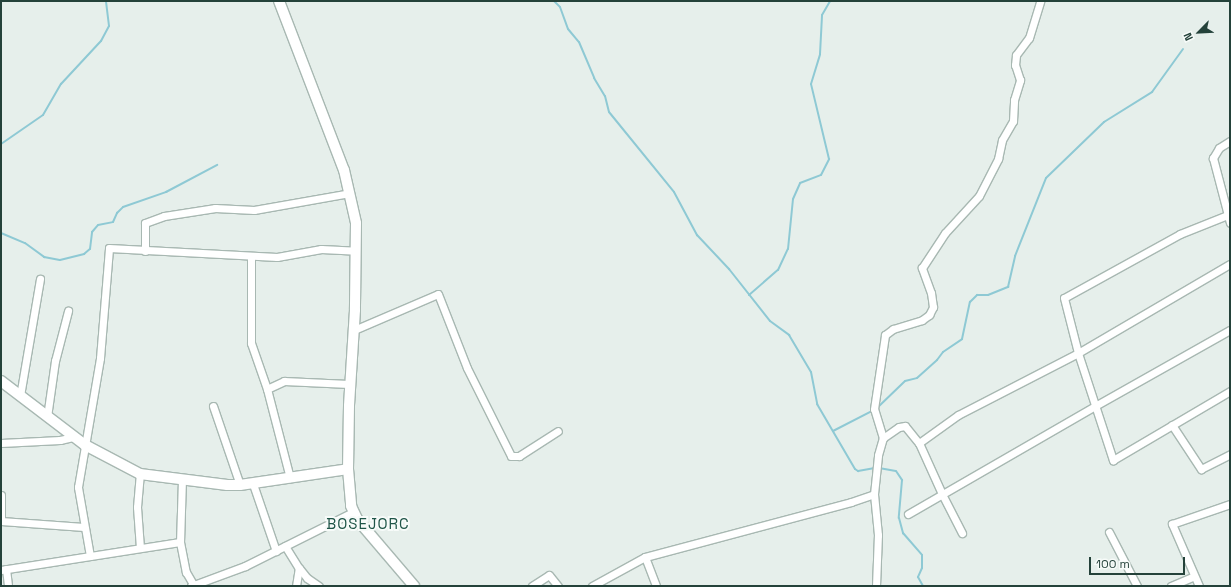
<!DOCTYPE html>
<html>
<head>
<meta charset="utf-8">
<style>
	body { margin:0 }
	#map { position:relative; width:1231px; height:587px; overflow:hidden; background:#e6efeb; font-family:"Space Grotesk",sans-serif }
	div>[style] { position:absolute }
	.stream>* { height:2px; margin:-1px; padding:0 1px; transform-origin:1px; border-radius:1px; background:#8ec9d4 }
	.roads { filter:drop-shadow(1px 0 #a8b8b2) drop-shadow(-1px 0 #a8b8b2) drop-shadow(0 1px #a8b8b2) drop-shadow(0 -1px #a8b8b2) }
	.street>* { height:7px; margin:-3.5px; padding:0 3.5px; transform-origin:3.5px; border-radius:3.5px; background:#fff }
	.secondary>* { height:10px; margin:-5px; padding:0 5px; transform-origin:5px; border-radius:5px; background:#fff }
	span { translate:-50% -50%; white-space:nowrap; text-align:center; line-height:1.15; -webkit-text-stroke:4px #f7fbf9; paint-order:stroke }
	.quarter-label { font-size:15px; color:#1f5548; letter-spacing:1px }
	.frame { position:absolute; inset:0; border:2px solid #24423a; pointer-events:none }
	.north { position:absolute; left:1179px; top:12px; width:40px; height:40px; -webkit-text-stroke:3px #f7fbf9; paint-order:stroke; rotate:246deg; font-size:11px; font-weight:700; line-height:16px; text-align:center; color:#24423a }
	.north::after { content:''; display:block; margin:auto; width:14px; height:18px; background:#24423a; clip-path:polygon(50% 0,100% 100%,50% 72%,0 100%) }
	.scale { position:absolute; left:1089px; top:557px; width:96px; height:18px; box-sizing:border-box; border:2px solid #24423a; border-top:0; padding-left:5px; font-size:12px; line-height:14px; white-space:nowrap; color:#24423a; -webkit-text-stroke:3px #f7fbf9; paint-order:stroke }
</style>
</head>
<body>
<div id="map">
	<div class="stream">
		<i style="left:554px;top:1px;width:8px;rotate:45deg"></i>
		<i style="left:560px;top:7px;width:23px;rotate:70deg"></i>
		<i style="left:568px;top:29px;width:17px;rotate:50deg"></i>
		<i style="left:579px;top:42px;width:39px;rotate:67deg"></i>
		<i style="left:594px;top:78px;width:21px;rotate:59deg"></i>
		<i style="left:605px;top:96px;width:16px;rotate:76deg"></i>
		<i style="left:609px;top:112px;width:103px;rotate:50.9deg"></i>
		<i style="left:674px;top:192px;width:49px;rotate:61.9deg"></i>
		<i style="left:697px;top:235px;width:47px;rotate:46.7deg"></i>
		<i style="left:729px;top:269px;width:66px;rotate:51.7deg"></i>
		<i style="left:770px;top:321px;width:24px;rotate:36deg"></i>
		<i style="left:789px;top:335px;width:43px;rotate:59.3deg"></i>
		<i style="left:811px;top:372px;width:33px;rotate:79deg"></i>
		<i style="left:817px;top:404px;width:75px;rotate:59.7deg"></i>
		<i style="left:855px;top:469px;width:4px;rotate:34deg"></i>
		<i style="left:858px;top:471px;width:17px;rotate:-10deg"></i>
		<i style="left:1px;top:144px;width:51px;rotate:-34.6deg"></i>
		<i style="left:43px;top:115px;width:36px;rotate:-60deg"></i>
		<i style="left:61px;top:84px;width:59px;rotate:-47.1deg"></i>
		<i style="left:101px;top:41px;width:17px;rotate:-62deg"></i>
		<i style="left:109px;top:26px;width:25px;rotate:-97deg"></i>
		<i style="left:1px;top:233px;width:26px;rotate:23deg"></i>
		<i style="left:25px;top:243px;width:24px;rotate:36deg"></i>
		<i style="left:44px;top:257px;width:16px;rotate:11deg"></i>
		<i style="left:60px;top:260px;width:25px;rotate:-14deg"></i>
		<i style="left:84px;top:254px;width:8px;rotate:-40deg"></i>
		<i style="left:90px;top:249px;width:17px;rotate:-83deg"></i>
		<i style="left:92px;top:232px;width:9px;rotate:-49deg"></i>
		<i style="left:98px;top:225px;width:15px;rotate:-11deg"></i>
		<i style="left:113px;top:222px;width:10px;rotate:-66deg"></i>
		<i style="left:117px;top:213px;width:8px;rotate:-45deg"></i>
		<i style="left:123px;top:207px;width:46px;rotate:-19.2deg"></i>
		<i style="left:166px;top:192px;width:58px;rotate:-27.9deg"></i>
		<i style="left:749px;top:295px;width:38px;rotate:-41deg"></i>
		<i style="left:778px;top:270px;width:23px;rotate:-65deg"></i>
		<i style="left:788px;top:249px;width:50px;rotate:-84.3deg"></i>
		<i style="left:793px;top:199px;width:17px;rotate:-66deg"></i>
		<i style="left:800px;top:183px;width:22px;rotate:-21deg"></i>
		<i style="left:821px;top:175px;width:18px;rotate:-63deg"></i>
		<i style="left:829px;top:159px;width:77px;rotate:-103.5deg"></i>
		<i style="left:811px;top:84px;width:31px;rotate:-73deg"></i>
		<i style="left:820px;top:54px;width:39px;rotate:-87deg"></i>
		<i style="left:822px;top:15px;width:16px;rotate:-60deg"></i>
		<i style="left:876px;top:409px;width:40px;rotate:-44deg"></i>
		<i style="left:905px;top:381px;width:12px;rotate:-14deg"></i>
		<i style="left:917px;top:378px;width:27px;rotate:-42deg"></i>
		<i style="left:937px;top:360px;width:10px;rotate:-53deg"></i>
		<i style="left:943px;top:352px;width:23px;rotate:-34deg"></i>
		<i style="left:962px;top:339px;width:38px;rotate:-78deg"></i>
		<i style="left:970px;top:302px;width:10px;rotate:-45deg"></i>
		<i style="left:977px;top:295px;width:11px"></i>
		<i style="left:988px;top:295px;width:22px;rotate:-22deg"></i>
		<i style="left:1008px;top:287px;width:32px;rotate:-77deg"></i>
		<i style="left:1015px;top:256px;width:84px;rotate:-68.3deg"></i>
		<i style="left:1046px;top:178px;width:81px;rotate:-44deg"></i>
		<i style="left:1104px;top:122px;width:57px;rotate:-32deg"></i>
		<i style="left:1152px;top:92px;width:53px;rotate:-54.2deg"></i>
		<i style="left:833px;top:431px;width:44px;rotate:-27.1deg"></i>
		<i style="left:879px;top:468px;width:17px;rotate:10deg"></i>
		<i style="left:896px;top:471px;width:11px;rotate:56deg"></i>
		<i style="left:902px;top:480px;width:38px;rotate:95deg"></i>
		<i style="left:899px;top:518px;width:16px;rotate:75deg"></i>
		<i style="left:903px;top:533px;width:29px;rotate:49deg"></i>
		<i style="left:922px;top:555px;width:13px;rotate:90deg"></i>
		<i style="left:922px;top:568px;width:10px;rotate:114deg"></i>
		<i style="left:918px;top:577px;width:10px;rotate:61deg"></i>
	</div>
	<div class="roads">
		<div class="street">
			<i style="left:1230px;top:141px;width:13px;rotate:148deg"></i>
			<i style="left:1219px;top:148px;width:12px;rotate:121deg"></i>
			<i style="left:1213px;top:158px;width:67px;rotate:75.3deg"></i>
			<i style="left:1230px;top:214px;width:54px;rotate:158.2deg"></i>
			<i style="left:1180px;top:234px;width:132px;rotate:151.1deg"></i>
			<i style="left:1064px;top:298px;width:57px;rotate:75.7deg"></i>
			<i style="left:1078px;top:353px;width:113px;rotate:71.9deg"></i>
			<i style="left:1113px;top:460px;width:136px;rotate:-30.5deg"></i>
			<i style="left:145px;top:251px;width:28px;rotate:-90deg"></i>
			<i style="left:145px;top:223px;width:20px;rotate:-20deg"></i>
			<i style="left:164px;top:216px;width:52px;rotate:-8.9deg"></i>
			<i style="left:215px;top:208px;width:39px;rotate:3deg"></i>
			<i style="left:254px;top:210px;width:97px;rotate:-10deg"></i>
			<i style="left:251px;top:256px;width:87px;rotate:90deg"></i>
			<i style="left:251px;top:343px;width:49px;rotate:70.8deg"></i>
			<i style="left:267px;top:389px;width:92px;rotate:75.5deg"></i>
			<i style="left:354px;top:330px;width:91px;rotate:-23.2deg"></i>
			<i style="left:438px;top:294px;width:79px;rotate:68.6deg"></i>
			<i style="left:467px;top:368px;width:98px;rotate:63.4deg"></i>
			<i style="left:511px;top:456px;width:8px"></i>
			<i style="left:519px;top:456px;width:46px;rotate:-32.7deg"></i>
			<i style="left:267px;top:389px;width:19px;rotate:-25deg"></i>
			<i style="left:284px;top:381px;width:65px;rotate:2.6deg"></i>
			<i style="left:20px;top:396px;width:119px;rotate:-80.3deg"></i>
			<i style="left:213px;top:406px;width:83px;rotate:71.1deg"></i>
			<i style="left:47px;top:417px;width:57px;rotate:-81.9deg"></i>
			<i style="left:55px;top:361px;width:52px;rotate:-75.4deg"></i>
			<i style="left:1172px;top:425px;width:53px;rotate:56.6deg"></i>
			<i style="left:1201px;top:469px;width:33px;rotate:-27deg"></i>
			<i style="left:883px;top:438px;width:19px;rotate:-35deg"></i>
			<i style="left:899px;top:427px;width:6px;rotate:-9deg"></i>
			<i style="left:905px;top:426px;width:22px;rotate:51deg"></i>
			<i style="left:919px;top:443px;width:56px;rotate:65.7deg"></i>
			<i style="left:942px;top:494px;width:44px;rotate:62.9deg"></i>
			<i style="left:1px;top:443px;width:59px;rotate:-2.9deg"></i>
			<i style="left:60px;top:440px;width:13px;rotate:-13deg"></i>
			<i style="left:919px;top:443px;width:48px;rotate:-35.7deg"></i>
			<i style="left:958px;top:415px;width:135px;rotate:-27.3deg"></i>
			<i style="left:1078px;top:353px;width:176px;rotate:-30.4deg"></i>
			<i style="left:182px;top:479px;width:63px;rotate:91.8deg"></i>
			<i style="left:180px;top:542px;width:31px;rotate:79deg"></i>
			<i style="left:186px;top:572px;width:16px;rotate:60deg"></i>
			<i style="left:253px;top:484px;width:71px;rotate:71.1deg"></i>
			<i style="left:1px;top:495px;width:26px;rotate:90deg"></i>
			<i style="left:908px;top:514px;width:216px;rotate:-30deg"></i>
			<i style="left:1095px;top:406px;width:155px;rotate:-29.4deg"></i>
			<i style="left:1px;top:521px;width:83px;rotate:4.1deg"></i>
			<i style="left:1109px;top:532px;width:61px;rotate:62.6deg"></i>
			<i style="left:285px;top:546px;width:26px;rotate:58deg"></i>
			<i style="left:299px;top:568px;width:13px;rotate:51deg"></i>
			<i style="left:307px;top:578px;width:14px;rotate:34deg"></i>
			<i style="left:140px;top:548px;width:41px;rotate:-94.2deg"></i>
			<i style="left:137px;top:507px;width:33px;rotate:-85deg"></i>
			<i style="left:90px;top:556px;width:70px;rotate:-99.9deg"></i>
			<i style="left:78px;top:487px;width:131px;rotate:-80.3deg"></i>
			<i style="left:100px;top:358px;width:110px;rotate:-85.3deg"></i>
			<i style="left:109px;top:248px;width:168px;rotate:3.1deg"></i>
			<i style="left:277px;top:257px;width:45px;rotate:-10.3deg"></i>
			<i style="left:321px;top:249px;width:35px;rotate:3deg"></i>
			<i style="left:645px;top:557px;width:31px;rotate:69deg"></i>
			<i style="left:6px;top:569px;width:17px;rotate:83deg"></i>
			<i style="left:1px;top:570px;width:181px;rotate:-8.9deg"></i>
			<i style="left:191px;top:586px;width:58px;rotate:-20.3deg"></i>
			<i style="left:245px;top:566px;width:121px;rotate:-26.6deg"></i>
			<i style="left:296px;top:586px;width:18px;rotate:-81deg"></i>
			<i style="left:532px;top:586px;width:20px;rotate:-33deg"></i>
			<i style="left:549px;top:575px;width:14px;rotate:51deg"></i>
			<i style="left:592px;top:586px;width:60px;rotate:-28.7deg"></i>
			<i style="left:645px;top:557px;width:213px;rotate:-14.9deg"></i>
			<i style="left:851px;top:502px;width:24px;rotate:-19deg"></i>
			<i style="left:876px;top:586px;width:51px;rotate:-87.8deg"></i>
			<i style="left:878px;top:535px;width:41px;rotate:-95.6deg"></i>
			<i style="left:874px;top:494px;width:39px;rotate:-84deg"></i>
			<i style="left:878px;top:455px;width:18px;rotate:-74deg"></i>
			<i style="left:883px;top:438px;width:30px;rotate:-107deg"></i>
			<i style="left:874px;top:409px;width:75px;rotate:-81.5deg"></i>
			<i style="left:885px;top:335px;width:10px;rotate:-37deg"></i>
			<i style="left:893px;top:329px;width:30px;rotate:-17deg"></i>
			<i style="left:922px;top:320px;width:9px;rotate:-36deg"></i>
			<i style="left:929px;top:315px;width:9px;rotate:-63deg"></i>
			<i style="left:933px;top:307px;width:14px;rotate:-98deg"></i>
			<i style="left:931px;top:293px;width:27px;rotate:-110deg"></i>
			<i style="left:922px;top:268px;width:42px;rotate:-56.7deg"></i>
			<i style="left:945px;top:233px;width:50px;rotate:-47.4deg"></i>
			<i style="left:979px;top:196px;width:42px;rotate:-62.8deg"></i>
			<i style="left:998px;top:159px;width:19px;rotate:-78deg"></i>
			<i style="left:1002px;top:140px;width:22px;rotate:-60deg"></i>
			<i style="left:1013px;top:121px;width:21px;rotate:-87deg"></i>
			<i style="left:1014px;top:100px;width:21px;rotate:-73deg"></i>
			<i style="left:1020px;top:80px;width:16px;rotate:-108deg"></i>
			<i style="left:1015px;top:65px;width:10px;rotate:-84deg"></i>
			<i style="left:1016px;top:55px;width:21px;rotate:-53deg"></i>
			<i style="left:1029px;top:38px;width:39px;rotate:-73deg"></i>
			<i style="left:1171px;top:586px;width:25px;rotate:-23deg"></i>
			<i style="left:1199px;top:586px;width:68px;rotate:-113.5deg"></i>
			<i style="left:1172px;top:524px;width:61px;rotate:-19deg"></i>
		</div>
		<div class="secondary">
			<i style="left:279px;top:1px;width:181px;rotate:69deg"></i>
			<i style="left:344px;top:170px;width:54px;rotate:77.2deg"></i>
			<i style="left:356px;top:223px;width:87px;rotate:90.7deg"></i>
			<i style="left:355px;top:310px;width:96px;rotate:93.6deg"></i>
			<i style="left:349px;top:406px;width:63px;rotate:90.9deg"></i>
			<i style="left:348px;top:469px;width:37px;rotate:85deg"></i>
			<i style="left:351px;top:506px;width:14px;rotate:65deg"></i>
			<i style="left:357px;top:519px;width:88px;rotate:49.6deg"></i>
			<i style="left:1px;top:381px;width:106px;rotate:37.3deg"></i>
			<i style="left:85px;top:445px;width:62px;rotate:27.8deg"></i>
			<i style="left:140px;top:474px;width:88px;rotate:7.2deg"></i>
			<i style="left:227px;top:485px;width:13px"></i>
			<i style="left:240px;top:485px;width:109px;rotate:-8.4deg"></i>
		</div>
	</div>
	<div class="quarter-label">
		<span style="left:368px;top:524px">BOSEJORC</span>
	</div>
	<div class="frame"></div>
	<div class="north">N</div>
	<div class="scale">100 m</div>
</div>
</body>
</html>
